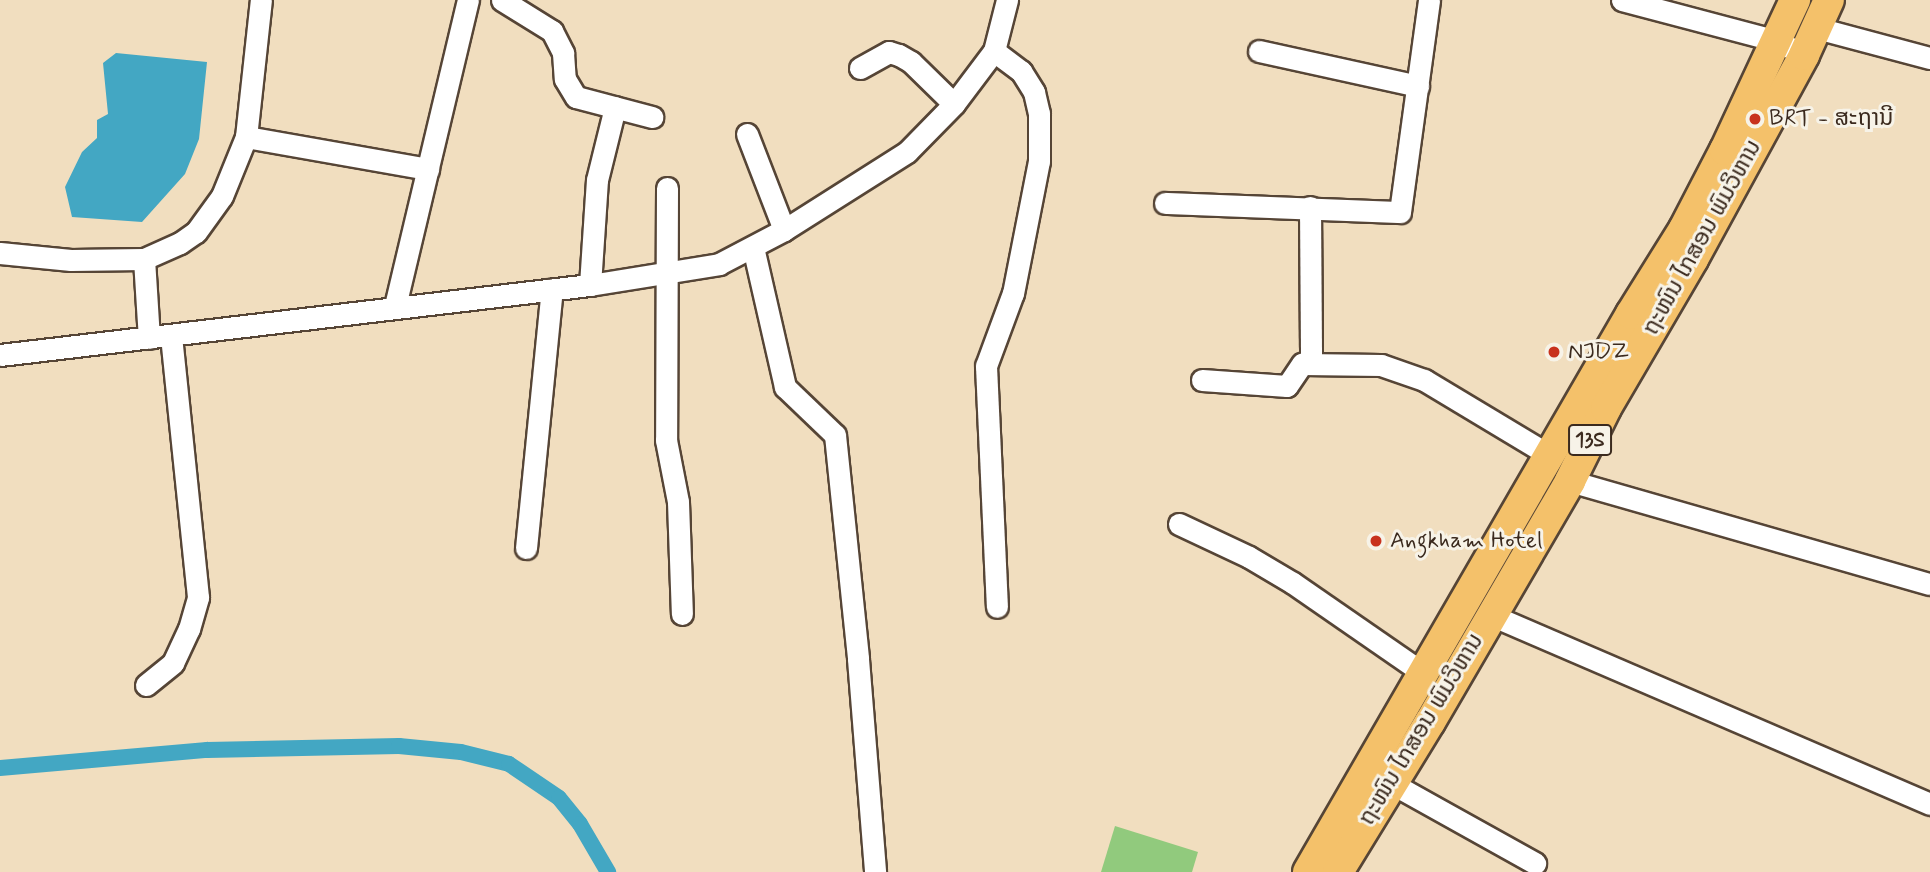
<!DOCTYPE html>
<html>
<head>
<meta charset="utf-8">
<style>
	body { margin:0 }
	#map { position:relative; width:1930px; height:872px; overflow:hidden; background:#f1debf; font-family:Mynerve,"Noto Sans Lao",sans-serif }
	div>[style] { position:absolute }
	.green>* { inset:0; background:#91ca7d }
	.water>* { inset:0; background:#43a7c3 }
	.canal>* { height:16px; margin:-8px; padding:0 8px; transform-origin:8px; border-radius:8px; background:#43a7c3 }
	.roads { filter:drop-shadow(2px 0 #564536) drop-shadow(-2px 0 #564536) drop-shadow(0 2px #564536) drop-shadow(0 -2px #564536) }
	.minor>* { height:21px; margin:-10.5px; padding:0 10.5px; transform-origin:10.5px; border-radius:10.5px; background:#fff }
	.highway>* { height:30px; margin:-15px; padding:0 15px; transform-origin:15px; border-radius:15px; background:#f4c16a }
	.dots>* { width:19px; height:19px; translate:-50% -50%; box-sizing:border-box; border:4px solid #f7f3e8; border-radius:50% }
	span { translate:-50% -50%; white-space:nowrap; text-align:center; line-height:1.15; -webkit-text-stroke:6px #f7f3e8; paint-order:stroke }
	.shield-label span { padding:2px 5px; background:#f7f3e8; border:2px solid; border-radius:5px; -webkit-text-stroke-width:0 }
	.shield-label { font-size:21px; color:#3b2a1e; font-weight:700 }
	.poi-label { font-size:23px; color:#3b2a1e }
	.left { translate:0 -50%; text-align:left }
	.street-label { font-size:23px; color:#3b2a1e }
</style>
</head>
<body>
<div id="map">
	<div class="green">
		<i style="clip-path:polygon(1115px 826px,1198px 852px,1192px 872px,1101px 872px)"></i>
	</div>
	<div class="water">
		<i style="clip-path:polygon(116px 53px,207px 62px,199px 139px,185px 174px,142px 222px,72px 217px,65px 187px,82px 152px,97px 138px,97px 120px,108px 114px,103px 63px)"></i>
	</div>
	<div class="canal">
		<i style="left:0;top:768px;width:208px;rotate:-5deg"></i>
		<i style="left:207px;top:750px;width:192px;rotate:-1.2deg"></i>
		<i style="left:399px;top:746px;width:62px;rotate:5.5deg"></i>
		<i style="left:461px;top:752px;width:49px;rotate:14deg"></i>
		<i style="left:509px;top:764px;width:60px;rotate:34.2deg"></i>
		<i style="left:559px;top:798px;width:33px;rotate:51deg"></i>
		<i style="left:580px;top:824px;width:56px;rotate:59.7deg"></i>
	</div>
	<div class="roads">
		<div class="minor">
			<i style="left:502px;top:0;width:59px;rotate:31.8deg"></i>
			<i style="left:552px;top:31px;width:25px;rotate:63deg"></i>
			<i style="left:563px;top:53px;width:26px;rotate:86deg"></i>
			<i style="left:565px;top:79px;width:21px;rotate:59deg"></i>
			<i style="left:576px;top:97px;width:79px;rotate:14.7deg"></i>
			<i style="left:1622px;top:0;width:160px;rotate:14.8deg"></i>
			<i style="left:1777px;top:41px;width:30px;rotate:27deg"></i>
			<i style="left:1817px;top:28px;width:117px;rotate:14.9deg"></i>
			<i style="left:994px;top:51px;width:34px;rotate:37deg"></i>
			<i style="left:1021px;top:71px;width:25px;rotate:58deg"></i>
			<i style="left:1034px;top:92px;width:22px;rotate:77deg"></i>
			<i style="left:1039px;top:113px;width:48px;rotate:90deg"></i>
			<i style="left:1039px;top:161px;width:135px;rotate:101.1deg"></i>
			<i style="left:1013px;top:293px;width:78px;rotate:110.3deg"></i>
			<i style="left:986px;top:366px;width:241px;rotate:87.4deg"></i>
			<i style="left:1259px;top:51px;width:163px;rotate:12.4deg"></i>
			<i style="left:860px;top:68px;width:33px;rotate:-29deg"></i>
			<i style="left:889px;top:52px;width:10px;rotate:17deg"></i>
			<i style="left:899px;top:55px;width:14px;rotate:30deg"></i>
			<i style="left:911px;top:62px;width:60px;rotate:44.3deg"></i>
			<i style="left:747px;top:134px;width:103px;rotate:68.9deg"></i>
			<i style="left:246px;top:137px;width:185px;rotate:10deg"></i>
			<i style="left:667px;top:188px;width:252px;rotate:90.2deg"></i>
			<i style="left:666px;top:440px;width:63px;rotate:79deg"></i>
			<i style="left:678px;top:502px;width:112px;rotate:88deg"></i>
			<i style="left:1165px;top:203px;width:235px;rotate:2.2deg"></i>
			<i style="left:1400px;top:212px;width:214px;rotate:-82.2deg"></i>
			<i style="left:1310px;top:207px;width:155px;rotate:89.6deg"></i>
			<i style="left:753px;top:247px;width:144px;rotate:77.1deg"></i>
			<i style="left:785px;top:387px;width:69px;rotate:43.8deg"></i>
			<i style="left:835px;top:435px;width:225px;rotate:84.1deg"></i>
			<i style="left:858px;top:659px;width:214px;rotate:85.4deg"></i>
			<i style="left:0;top:253px;width:71px;rotate:5.6deg"></i>
			<i style="left:71px;top:260px;width:73px;rotate:-0.8deg"></i>
			<i style="left:144px;top:259px;width:39px;rotate:-24deg"></i>
			<i style="left:180px;top:243px;width:19px;rotate:-35deg"></i>
			<i style="left:196px;top:232px;width:44px;rotate:-54.2deg"></i>
			<i style="left:222px;top:196px;width:64px;rotate:-67.9deg"></i>
			<i style="left:246px;top:137px;width:138px;rotate:-83.8deg"></i>
			<i style="left:144px;top:259px;width:79px;rotate:86.4deg"></i>
			<i style="left:590px;top:285px;width:105px;rotate:-86.2deg"></i>
			<i style="left:597px;top:180px;width:75px;rotate:-76.1deg"></i>
			<i style="left:395px;top:306px;width:315px;rotate:-76.6deg"></i>
			<i style="left:0;top:355px;width:594px;rotate:-6.77deg"></i>
			<i style="left:590px;top:285px;width:131px;rotate:-9.2deg"></i>
			<i style="left:719px;top:264px;width:73px;rotate:-27.6deg"></i>
			<i style="left:784px;top:230px;width:146px;rotate:-32.4deg"></i>
			<i style="left:907px;top:152px;width:67px;rotate:-45.6deg"></i>
			<i style="left:954px;top:104px;width:66px;rotate:-53deg"></i>
			<i style="left:994px;top:51px;width:53px;rotate:-75.7deg"></i>
			<i style="left:1202px;top:380px;width:85px;rotate:4deg"></i>
			<i style="left:1287px;top:386px;width:27px;rotate:-56deg"></i>
			<i style="left:1302px;top:364px;width:79px;rotate:0.7deg"></i>
			<i style="left:1381px;top:365px;width:46px;rotate:19.2deg"></i>
			<i style="left:1424px;top:380px;width:146px;rotate:31deg"></i>
			<i style="left:1570px;top:481px;width:374px;rotate:16deg"></i>
			<i style="left:1179px;top:524px;width:77px;rotate:25.2deg"></i>
			<i style="left:1249px;top:557px;width:51px;rotate:30.6deg"></i>
			<i style="left:1293px;top:583px;width:158px;rotate:34.7deg"></i>
			<i style="left:526px;top:548px;width:260px;rotate:-84.3deg"></i>
			<i style="left:1491px;top:615px;width:478px;rotate:23.3deg"></i>
			<i style="left:146px;top:685px;width:35px;rotate:-39deg"></i>
			<i style="left:173px;top:663px;width:38px;rotate:-65deg"></i>
			<i style="left:189px;top:629px;width:33px;rotate:-74deg"></i>
			<i style="left:198px;top:597px;width:261px;rotate:-95.9deg"></i>
			<i style="left:1391px;top:783px;width:165px;rotate:29.1deg"></i>
		</div>
		<div class="highway">
			<i style="left:1308px;top:872px;width:645px;rotate:-59.94deg"></i>
			<i style="left:1631px;top:314px;width:100px;rotate:-58.1deg"></i>
			<i style="left:1684px;top:229px;width:89px;rotate:-62.6deg"></i>
			<i style="left:1725px;top:150px;width:166px;rotate:-65deg"></i>
			<i style="left:1338px;top:872px;width:176px;rotate:-58.5deg"></i>
			<i style="left:1430px;top:722px;width:279px;rotate:-59.8deg"></i>
			<i style="left:1570px;top:481px;width:81px;rotate:-63.7deg"></i>
			<i style="left:1606px;top:408px;width:173px;rotate:-59.7deg"></i>
			<i style="left:1693px;top:259px;width:232px;rotate:-61.4deg"></i>
			<i style="left:1804px;top:55px;width:60px;rotate:-65.6deg"></i>
		</div>
	</div>
	<div class="dots">
		<i style="left:1755px;top:119px;background:#c8321e"></i>
		<i style="left:1554px;top:352px;background:#c8321e"></i>
		<i style="left:1376px;top:541px;background:#c8321e"></i>
	</div>
	<div class="shield-label">
		<span style="left:1590px;top:440px">13S</span>
	</div>
	<div class="poi-label">
		<span class="left" style="left:1769px;top:119px">BRT - ສະຖານີ</span>
		<span class="left" style="left:1568px;top:352px">NJDZ</span>
		<span class="left" style="left:1390px;top:541px">Angkham Hotel</span>
	</div>
	<div class="street-label">
		<span style="left:1703px;top:238px;rotate:-61deg">ຖະໜົນ ໄກສອນ ພົມວິຫານ</span>
		<span style="left:1422px;top:730px;rotate:-59deg">ຖະໜົນ ໄກສອນ ພົມວິຫານ</span>
	</div>
</div>
</body>
</html>
